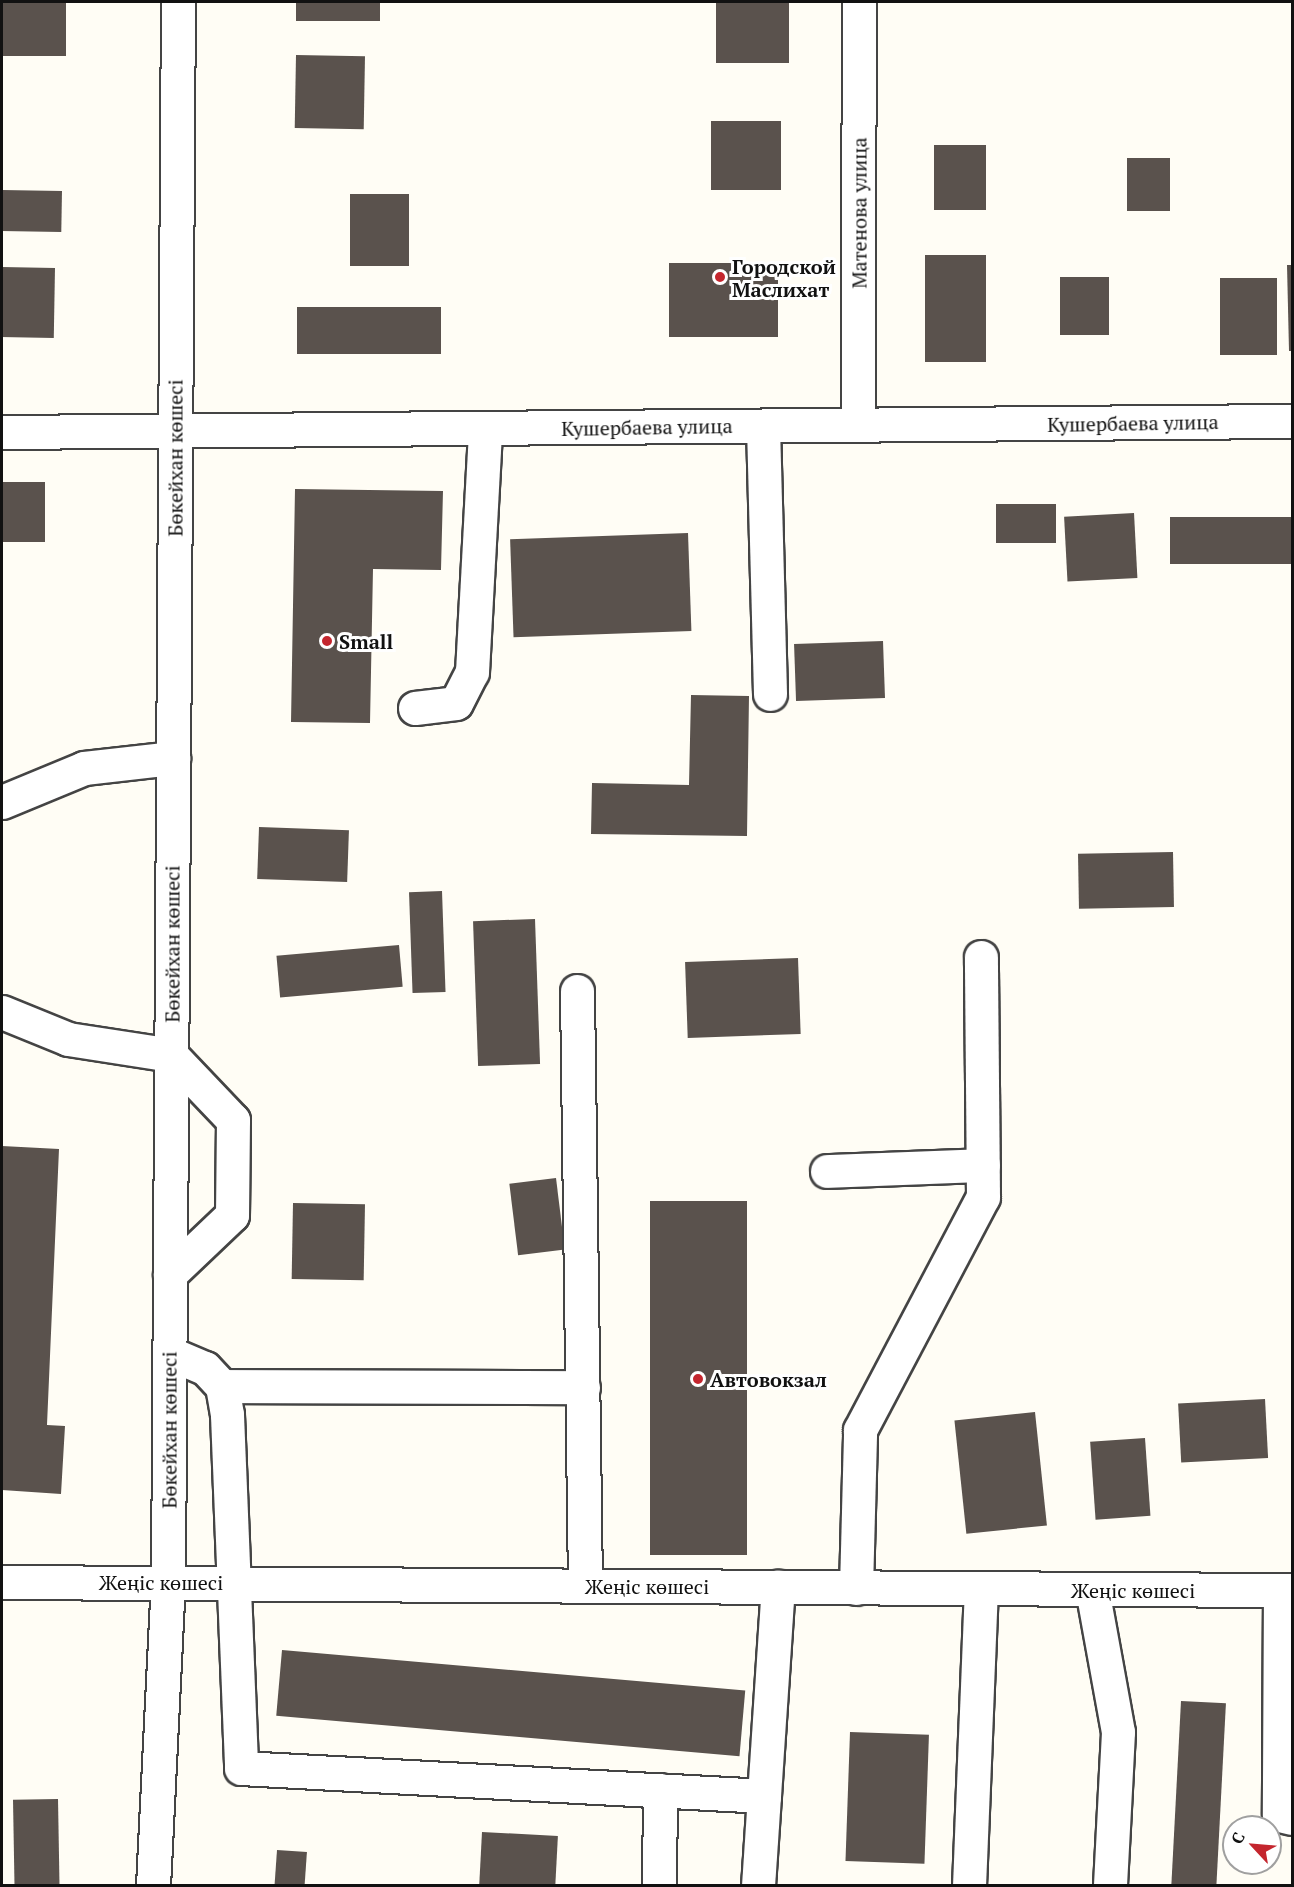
<!DOCTYPE html>
<html>
<head>
<meta charset="utf-8">
<style>
	body { margin:0 }
	#map { position:relative; width:1294px; height:1887px; overflow:hidden; background:#fffdf5; font-family:"PT Serif",serif }
	div>[style] { position:absolute }
	.building>* { inset:0; background:#5a524d; transform-origin:0 0 }
	.roads { filter:drop-shadow(2px 0 #444) drop-shadow(-2px 0 #444) drop-shadow(0 2px #444) drop-shadow(0 -2px #444) }
	.minor>* { height:33px; margin:-16.5px; padding:0 16.5px; transform-origin:16.5px; border-radius:16.5px; background:#fff }
	.dots>* { width:16px; height:16px; translate:-50% -50%; box-sizing:border-box; border:3px solid #fff; border-radius:50% }
	span { translate:-50% -50%; white-space:nowrap; text-align:center; line-height:1.15; -webkit-text-stroke:6px #fff; paint-order:stroke }
	.street-label { font-size:20px; color:#111 }
	.poi-label { font-size:20px; color:#111; font-weight:700 }
	.left { translate:0 -50%; text-align:left }
	.frame { position:absolute; inset:0; border:3px solid #111; pointer-events:none }
	.north { position:absolute; left:1222px; top:1815px; width:60px; height:60px; box-sizing:border-box; background:#fff; border:2px solid #a0a0a0; border-radius:50%; rotate:296deg; font-size:16px; font-weight:700; line-height:24px; text-align:center; color:#111 }
	.north::after { content:''; display:block; margin:auto; width:21px; height:27px; background:#c4262e; clip-path:polygon(50% 0,100% 100%,50% 72%,0 100%) }
</style>
</head>
<body>
<div id="map">
	<div class="building">
		<i style="left:2px;top:2px;width:64px;height:54px"></i>
		<i style="left:296px;top:2px;width:84px;height:19px"></i>
		<i style="left:716px;top:2px;width:73px;height:61px"></i>
		<i style="left:296px;top:55px;width:69px;height:73px;rotate:1deg"></i>
		<i style="left:711px;top:121px;width:70px;height:69px"></i>
		<i style="left:934px;top:145px;width:52px;height:65px"></i>
		<i style="left:1127px;top:158px;width:43px;height:53px"></i>
		<i style="left:2px;top:190px;width:60px;height:41px;rotate:1deg"></i>
		<i style="left:350px;top:194px;width:59px;height:72px"></i>
		<i style="left:925px;top:255px;width:61px;height:107px"></i>
		<i style="left:669px;top:263px;width:109px;height:74px"></i>
		<i style="clip-path:polygon(1287px 265px,1292px 265px,1292px 351px,1289px 351px)"></i>
		<i style="left:2px;top:267px;width:53px;height:70px;rotate:1deg"></i>
		<i style="left:1060px;top:277px;width:49px;height:58px"></i>
		<i style="left:1220px;top:278px;width:57px;height:77px"></i>
		<i style="left:297px;top:307px;width:144px;height:47px"></i>
		<i style="left:2px;top:482px;width:43px;height:60px"></i>
		<i style="clip-path:polygon(295px 489px,443px 491px,441px 570px,373px 569px,370px 723px,291px 722px)"></i>
		<i style="left:996px;top:504px;width:60px;height:39px"></i>
		<i style="left:1134px;top:513px;width:65px;height:70px;rotate:87deg"></i>
		<i style="left:1292px;top:517px;width:47px;height:122px;rotate:90deg"></i>
		<i style="left:688px;top:533px;width:98px;height:178px;rotate:88deg"></i>
		<i style="left:883px;top:641px;width:57px;height:89px;rotate:88deg"></i>
		<i style="clip-path:polygon(691px 695px,749px 696px,747px 836px,591px 834px,592px 783px,689px 785px)"></i>
		<i style="left:259px;top:827px;width:90px;height:52px;rotate:2deg"></i>
		<i style="left:1173px;top:852px;width:55px;height:95px;rotate:89deg"></i>
		<i style="left:442px;top:891px;width:101px;height:33px;rotate:88deg"></i>
		<i style="left:535px;top:919px;width:145px;height:62px;rotate:88deg"></i>
		<i style="left:399px;top:945px;width:42px;height:123px;rotate:85deg"></i>
		<i style="left:798px;top:958px;width:76px;height:113px;rotate:88deg"></i>
		<i style="clip-path:polygon(2px 1146px,59px 1149px,47px 1425px,65px 1426px,61px 1494px,2px 1490px)"></i>
		<i style="left:556px;top:1178px;width:72px;height:47px;rotate:83deg"></i>
		<i style="left:747px;top:1201px;width:354px;height:97px;rotate:90deg"></i>
		<i style="left:293px;top:1203px;width:72px;height:76px;rotate:1deg"></i>
		<i style="left:1265px;top:1399px;width:59px;height:87px;rotate:87deg"></i>
		<i style="left:1035px;top:1412px;width:114px;height:81px;rotate:84deg"></i>
		<i style="left:1145px;top:1438px;width:78px;height:55px;rotate:86deg"></i>
		<i style="left:282px;top:1650px;width:465px;height:66px;rotate:5deg"></i>
		<i style="left:1181px;top:1701px;width:45px;height:185px;rotate:3deg"></i>
		<i style="left:850px;top:1732px;width:79px;height:129px;rotate:2deg"></i>
		<i style="left:58px;top:1799px;width:87px;height:45px;rotate:89deg"></i>
		<i style="left:482px;top:1832px;width:76px;height:54px;rotate:3deg"></i>
		<i style="left:277px;top:1850px;width:30px;height:36px;rotate:4deg"></i>
	</div>
	<div class="roads">
		<div class="minor">
			<i style="left:858px;top:425px;width:423px;rotate:-89.9deg"></i>
			<i style="left:763px;top:426px;width:268px;rotate:88.5deg"></i>
			<i style="left:2px;top:432px;width:1290px;rotate:-0.49deg"></i>
			<i style="left:415px;top:708px;width:41px;rotate:-7deg"></i>
			<i style="left:456px;top:703px;width:35px;rotate:-63deg"></i>
			<i style="left:472px;top:672px;width:243px;rotate:-86.9deg"></i>
			<i style="left:2px;top:802px;width:89px;rotate:-22.5deg"></i>
			<i style="left:84px;top:768px;width:90px;rotate:-6.4deg"></i>
			<i style="left:577px;top:991px;width:595px;rotate:89.23deg"></i>
			<i style="left:2px;top:1012px;width:71px;rotate:22.2deg"></i>
			<i style="left:68px;top:1039px;width:104px;rotate:8.8deg"></i>
			<i style="left:171px;top:1055px;width:90px;rotate:46.4deg"></i>
			<i style="left:233px;top:1120px;width:95px;rotate:90.6deg"></i>
			<i style="left:232px;top:1215px;width:86px;rotate:136.4deg"></i>
			<i style="left:827px;top:1171px;width:156px;rotate:-2.2deg"></i>
			<i style="left:169px;top:1353px;width:39px;rotate:23deg"></i>
			<i style="left:205px;top:1368px;width:25px;rotate:47deg"></i>
			<i style="left:222px;top:1386px;width:29px;rotate:80deg"></i>
			<i style="left:227px;top:1415px;width:353px;rotate:87.7deg"></i>
			<i style="left:241px;top:1768px;width:524px;rotate:3.06deg"></i>
			<i style="left:222px;top:1386px;width:361px;rotate:0.2deg"></i>
			<i style="left:2px;top:1582px;width:1290px;rotate:0.36deg"></i>
			<i style="left:856px;top:1588px;width:158px;rotate:-88.5deg"></i>
			<i style="left:860px;top:1430px;width:263px;rotate:-62.2deg"></i>
			<i style="left:983px;top:1197px;width:240px;rotate:-90.5deg"></i>
			<i style="left:1092px;top:1589px;width:145px;rotate:79.7deg"></i>
			<i style="left:1118px;top:1732px;width:154px;rotate:93deg"></i>
			<i style="left:1280px;top:1590px;width:225px;rotate:90.3deg"></i>
			<i style="left:1279px;top:1815px;width:13px;rotate:13deg"></i>
			<i style="left:153px;top:1886px;width:304px;rotate:-87.2deg"></i>
			<i style="left:168px;top:1582px;width:1580px;rotate:-89.64deg"></i>
			<i style="left:659px;top:1886px;width:96px;rotate:-89.4deg"></i>
			<i style="left:758px;top:1886px;width:300px;rotate:-86.2deg"></i>
			<i style="left:969px;top:1886px;width:297px;rotate:-87.7deg"></i>
		</div>
	</div>
	<div class="dots">
		<i style="left:720px;top:277px;background:#c4262e"></i>
		<i style="left:327px;top:641px;background:#c4262e"></i>
		<i style="left:698px;top:1379px;background:#c4262e"></i>
	</div>
	<div class="street-label">
		<span style="left:859px;top:213px;rotate:-90deg">Матенова улица</span>
		<span style="left:1133px;top:423px;rotate:-1deg">Кушербаева улица</span>
		<span style="left:647px;top:427px;rotate:-1deg">Кушербаева улица</span>
		<span style="left:175px;top:458px;rotate:-90deg">Бөкейхан көшесі</span>
		<span style="left:172px;top:944px;rotate:-90deg">Бөкейхан көшесі</span>
		<span style="left:169px;top:1430px;rotate:-90deg">Бөкейхан көшесі</span>
		<span style="left:161px;top:1582px">Жеңіс көшесі</span>
		<span style="left:647px;top:1586px">Жеңіс көшесі</span>
		<span style="left:1133px;top:1590px">Жеңіс көшесі</span>
	</div>
	<div class="poi-label">
		<span class="left" style="left:732px;top:278px">Городской<br>Маслихат</span>
		<span class="left" style="left:339px;top:641px">Small</span>
		<span class="left" style="left:710px;top:1379px">Автовокзал</span>
	</div>
	<div class="frame"></div>
	<div class="north">С</div>
</div>
</body>
</html>
